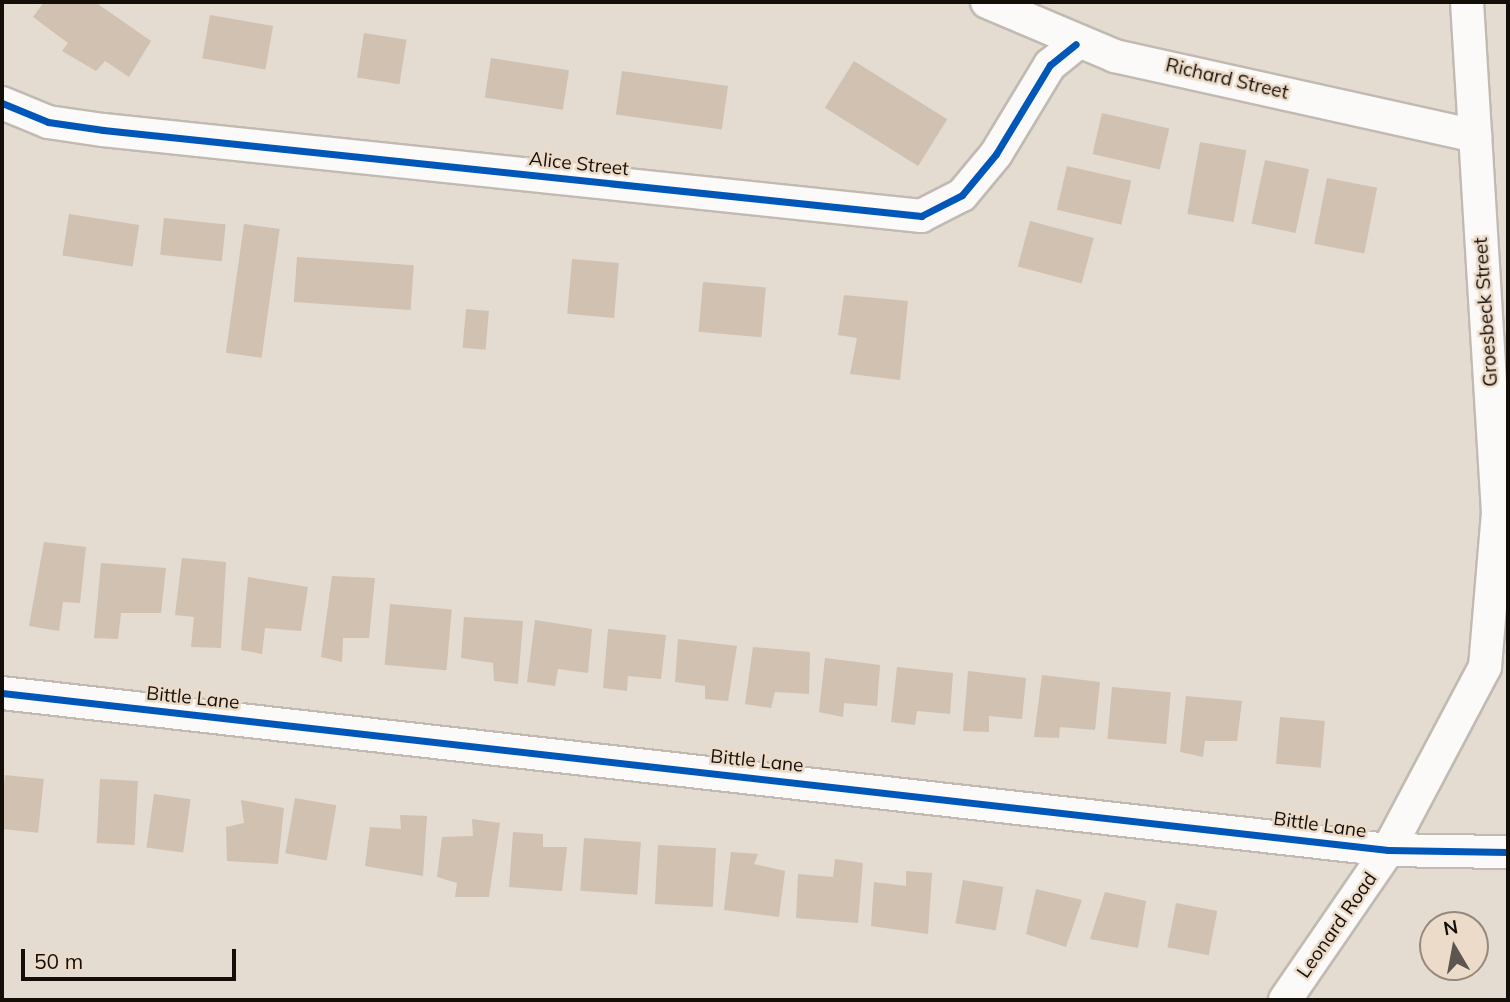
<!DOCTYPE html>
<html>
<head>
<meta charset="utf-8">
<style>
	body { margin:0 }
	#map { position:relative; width:1510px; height:1002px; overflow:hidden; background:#e4dbd1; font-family:Mulish,sans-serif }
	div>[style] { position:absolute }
	.building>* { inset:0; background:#d0c1b1; transform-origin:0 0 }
	.roads { filter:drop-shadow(2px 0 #c1bab2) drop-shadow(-2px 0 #c1bab2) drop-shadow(0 2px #c1bab2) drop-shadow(0 -2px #c1bab2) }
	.minor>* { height:32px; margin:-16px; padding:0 16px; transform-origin:16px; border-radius:16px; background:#fbfaf8 }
	.cycleway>* { height:7px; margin:-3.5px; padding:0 3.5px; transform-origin:3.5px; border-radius:3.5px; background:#0057b8 }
	span { translate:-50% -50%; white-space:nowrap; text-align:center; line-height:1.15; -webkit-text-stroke:5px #ecdbc9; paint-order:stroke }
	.street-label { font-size:19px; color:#140e08 }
	.frame { position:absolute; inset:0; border:4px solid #140e08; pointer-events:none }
	.north { position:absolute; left:1419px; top:911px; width:70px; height:70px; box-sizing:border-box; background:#ecdbc9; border:2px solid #96897c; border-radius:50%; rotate:350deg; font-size:19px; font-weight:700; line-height:28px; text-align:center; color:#140e08 }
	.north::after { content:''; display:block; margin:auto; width:24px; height:32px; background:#5d564e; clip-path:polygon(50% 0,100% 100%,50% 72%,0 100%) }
	.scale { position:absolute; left:21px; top:949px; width:215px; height:32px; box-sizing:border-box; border:4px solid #140e08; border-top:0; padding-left:9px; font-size:21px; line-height:24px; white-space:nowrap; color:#140e08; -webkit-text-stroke:5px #ecdbc9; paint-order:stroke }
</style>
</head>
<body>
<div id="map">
	<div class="building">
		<i style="clip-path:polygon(44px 2px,95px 2px,151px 41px,129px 77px,105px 61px,96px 71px,62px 51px,68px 43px,33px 17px)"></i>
		<i style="left:210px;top:15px;width:64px;height:44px;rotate:10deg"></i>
		<i style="left:364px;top:33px;width:43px;height:45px;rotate:9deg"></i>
		<i style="left:491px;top:58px;width:79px;height:40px;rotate:9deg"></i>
		<i style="left:854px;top:61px;width:110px;height:55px;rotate:32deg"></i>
		<i style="left:622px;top:71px;width:107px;height:44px;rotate:8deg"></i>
		<i style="left:1102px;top:113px;width:69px;height:42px;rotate:13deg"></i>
		<i style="left:1200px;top:142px;width:47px;height:73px;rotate:10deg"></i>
		<i style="left:1265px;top:160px;width:45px;height:65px;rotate:12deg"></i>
		<i style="left:1067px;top:166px;width:66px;height:45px;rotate:13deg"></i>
		<i style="left:1327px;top:178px;width:51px;height:67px;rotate:11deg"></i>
		<i style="left:69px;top:214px;width:71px;height:42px;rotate:9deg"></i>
		<i style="left:164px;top:218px;width:62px;height:37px;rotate:6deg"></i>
		<i style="left:1030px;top:221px;width:66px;height:47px;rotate:15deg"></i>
		<i style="left:244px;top:224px;width:36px;height:130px;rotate:8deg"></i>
		<i style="left:297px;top:257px;width:117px;height:45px;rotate:4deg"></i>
		<i style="left:572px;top:259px;width:47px;height:55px;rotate:5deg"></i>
		<i style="left:703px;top:282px;width:63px;height:50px;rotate:5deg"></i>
		<i style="clip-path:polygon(844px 295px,908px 301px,900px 380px,850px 374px,857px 338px,838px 335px)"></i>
		<i style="left:466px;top:309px;width:23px;height:39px;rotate:5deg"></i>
		<i style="clip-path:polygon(44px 542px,86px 547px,80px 603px,63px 602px,59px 631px,29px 626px)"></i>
		<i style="clip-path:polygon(182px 558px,226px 562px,221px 648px,191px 647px,194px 617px,175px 615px)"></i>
		<i style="clip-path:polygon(101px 563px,166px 568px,161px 613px,121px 613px,118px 639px,94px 638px)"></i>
		<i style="clip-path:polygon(332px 576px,375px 578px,369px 638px,343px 638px,342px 662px,321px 657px)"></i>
		<i style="clip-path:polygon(248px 577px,308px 587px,301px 631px,265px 628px,262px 654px,241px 650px)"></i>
		<i style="left:390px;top:604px;width:62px;height:61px;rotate:5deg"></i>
		<i style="clip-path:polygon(464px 617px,523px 621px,518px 684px,494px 681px,493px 663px,461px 658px)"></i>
		<i style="clip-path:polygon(535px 620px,592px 629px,588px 673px,558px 669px,555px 686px,527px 682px)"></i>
		<i style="clip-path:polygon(608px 629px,666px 635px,661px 679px,628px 676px,627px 691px,603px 688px)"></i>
		<i style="clip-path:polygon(678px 639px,737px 646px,728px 701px,705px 699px,705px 686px,675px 682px)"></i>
		<i style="clip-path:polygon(753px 647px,810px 652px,809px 694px,775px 692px,771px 708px,745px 704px)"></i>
		<i style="clip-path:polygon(825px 658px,880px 665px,877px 706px,844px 703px,843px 717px,819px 712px)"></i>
		<i style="clip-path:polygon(897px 667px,953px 673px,950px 714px,917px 711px,915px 725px,891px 722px)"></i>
		<i style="clip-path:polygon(968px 671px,1026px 678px,1022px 719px,989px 716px,989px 732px,963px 731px)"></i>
		<i style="clip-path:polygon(1042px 675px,1100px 682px,1095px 730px,1060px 727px,1059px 738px,1034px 737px)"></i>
		<i style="left:1112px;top:687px;width:59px;height:52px;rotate:5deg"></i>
		<i style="clip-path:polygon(1186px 696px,1242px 701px,1237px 741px,1205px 741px,1203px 757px,1180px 752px)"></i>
		<i style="left:1280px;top:717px;width:45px;height:47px;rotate:5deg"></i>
		<i style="left:5px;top:775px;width:39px;height:54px;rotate:6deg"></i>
		<i style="left:100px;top:779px;width:38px;height:64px;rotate:3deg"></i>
		<i style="left:154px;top:794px;width:37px;height:54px;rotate:8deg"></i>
		<i style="left:295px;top:798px;width:42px;height:56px;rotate:10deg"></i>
		<i style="clip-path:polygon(241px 800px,284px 808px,278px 864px,227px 861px,226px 827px,244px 823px)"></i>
		<i style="clip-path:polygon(400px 815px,427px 816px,423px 876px,365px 866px,370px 827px,401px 829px)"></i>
		<i style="clip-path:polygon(472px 819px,500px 823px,489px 897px,455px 897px,457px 883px,437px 877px,442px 837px,473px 836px)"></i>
		<i style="clip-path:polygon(513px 832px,543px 834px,543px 847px,567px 847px,562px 891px,509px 887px)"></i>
		<i style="left:584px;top:838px;width:57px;height:53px;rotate:4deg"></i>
		<i style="left:658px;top:845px;width:58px;height:59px;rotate:3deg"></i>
		<i style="clip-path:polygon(731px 852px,758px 854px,754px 864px,785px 871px,779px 917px,724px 910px)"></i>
		<i style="clip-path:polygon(835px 859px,863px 863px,858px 923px,796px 918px,798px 874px,833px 877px)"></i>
		<i style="clip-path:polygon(906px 871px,932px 873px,928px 934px,871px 926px,874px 882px,906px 886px)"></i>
		<i style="left:963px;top:880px;width:41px;height:44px;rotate:10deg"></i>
		<i style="clip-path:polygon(1036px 889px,1082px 900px,1066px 947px,1026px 934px)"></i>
		<i style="clip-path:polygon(1105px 892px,1146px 901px,1138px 948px,1090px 939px)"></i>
		<i style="left:1176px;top:903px;width:42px;height:45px;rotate:11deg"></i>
	</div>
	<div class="roads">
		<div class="minor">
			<i style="left:987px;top:2px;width:139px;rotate:22.9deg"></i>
			<i style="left:1115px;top:56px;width:369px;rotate:12.5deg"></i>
			<i style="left:2px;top:103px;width:50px;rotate:22.4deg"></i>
			<i style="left:48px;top:122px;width:56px;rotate:8.3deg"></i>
			<i style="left:103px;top:130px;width:823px;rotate:6deg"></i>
			<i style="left:921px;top:216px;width:46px;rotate:-27.1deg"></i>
			<i style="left:962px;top:195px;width:53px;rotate:-50.3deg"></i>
			<i style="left:996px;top:154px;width:104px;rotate:-58.8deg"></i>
			<i style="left:1050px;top:65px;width:33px;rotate:-39deg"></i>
			<i style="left:2px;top:693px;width:1395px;rotate:6.46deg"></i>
			<i style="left:1388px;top:850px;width:120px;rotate:1deg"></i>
			<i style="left:1285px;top:1000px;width:182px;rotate:-55.5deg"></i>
			<i style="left:1388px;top:850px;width:207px;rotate:-62.1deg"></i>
			<i style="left:1485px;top:667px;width:155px;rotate:-85.2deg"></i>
			<i style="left:1498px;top:513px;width:512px;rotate:-93.47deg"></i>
		</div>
	</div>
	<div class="cycleway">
		<i style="left:2px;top:103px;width:50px;rotate:22.4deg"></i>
		<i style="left:48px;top:122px;width:56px;rotate:8.3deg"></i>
		<i style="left:103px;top:130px;width:823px;rotate:6deg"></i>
		<i style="left:921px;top:216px;width:46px;rotate:-27.1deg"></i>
		<i style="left:962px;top:195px;width:53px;rotate:-50.3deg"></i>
		<i style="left:996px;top:154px;width:104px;rotate:-58.8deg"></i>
		<i style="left:1050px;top:65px;width:33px;rotate:-39deg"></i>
		<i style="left:2px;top:693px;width:1395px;rotate:6.46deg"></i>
		<i style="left:1388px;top:850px;width:120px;rotate:1deg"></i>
	</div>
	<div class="street-label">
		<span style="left:1227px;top:79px;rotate:13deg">Richard Street</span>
		<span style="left:579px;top:164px;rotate:6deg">Alice Street</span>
		<span style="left:1486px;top:312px;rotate:-94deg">Groesbeck Street</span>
		<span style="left:193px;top:698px;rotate:6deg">Bittle Lane</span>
		<span style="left:757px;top:761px;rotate:6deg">Bittle Lane</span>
		<span style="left:1320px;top:825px;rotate:8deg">Bittle Lane</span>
		<span style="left:1337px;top:925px;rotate:-55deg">Leonard Road</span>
	</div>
	<div class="frame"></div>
	<div class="north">N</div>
	<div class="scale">50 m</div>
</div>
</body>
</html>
